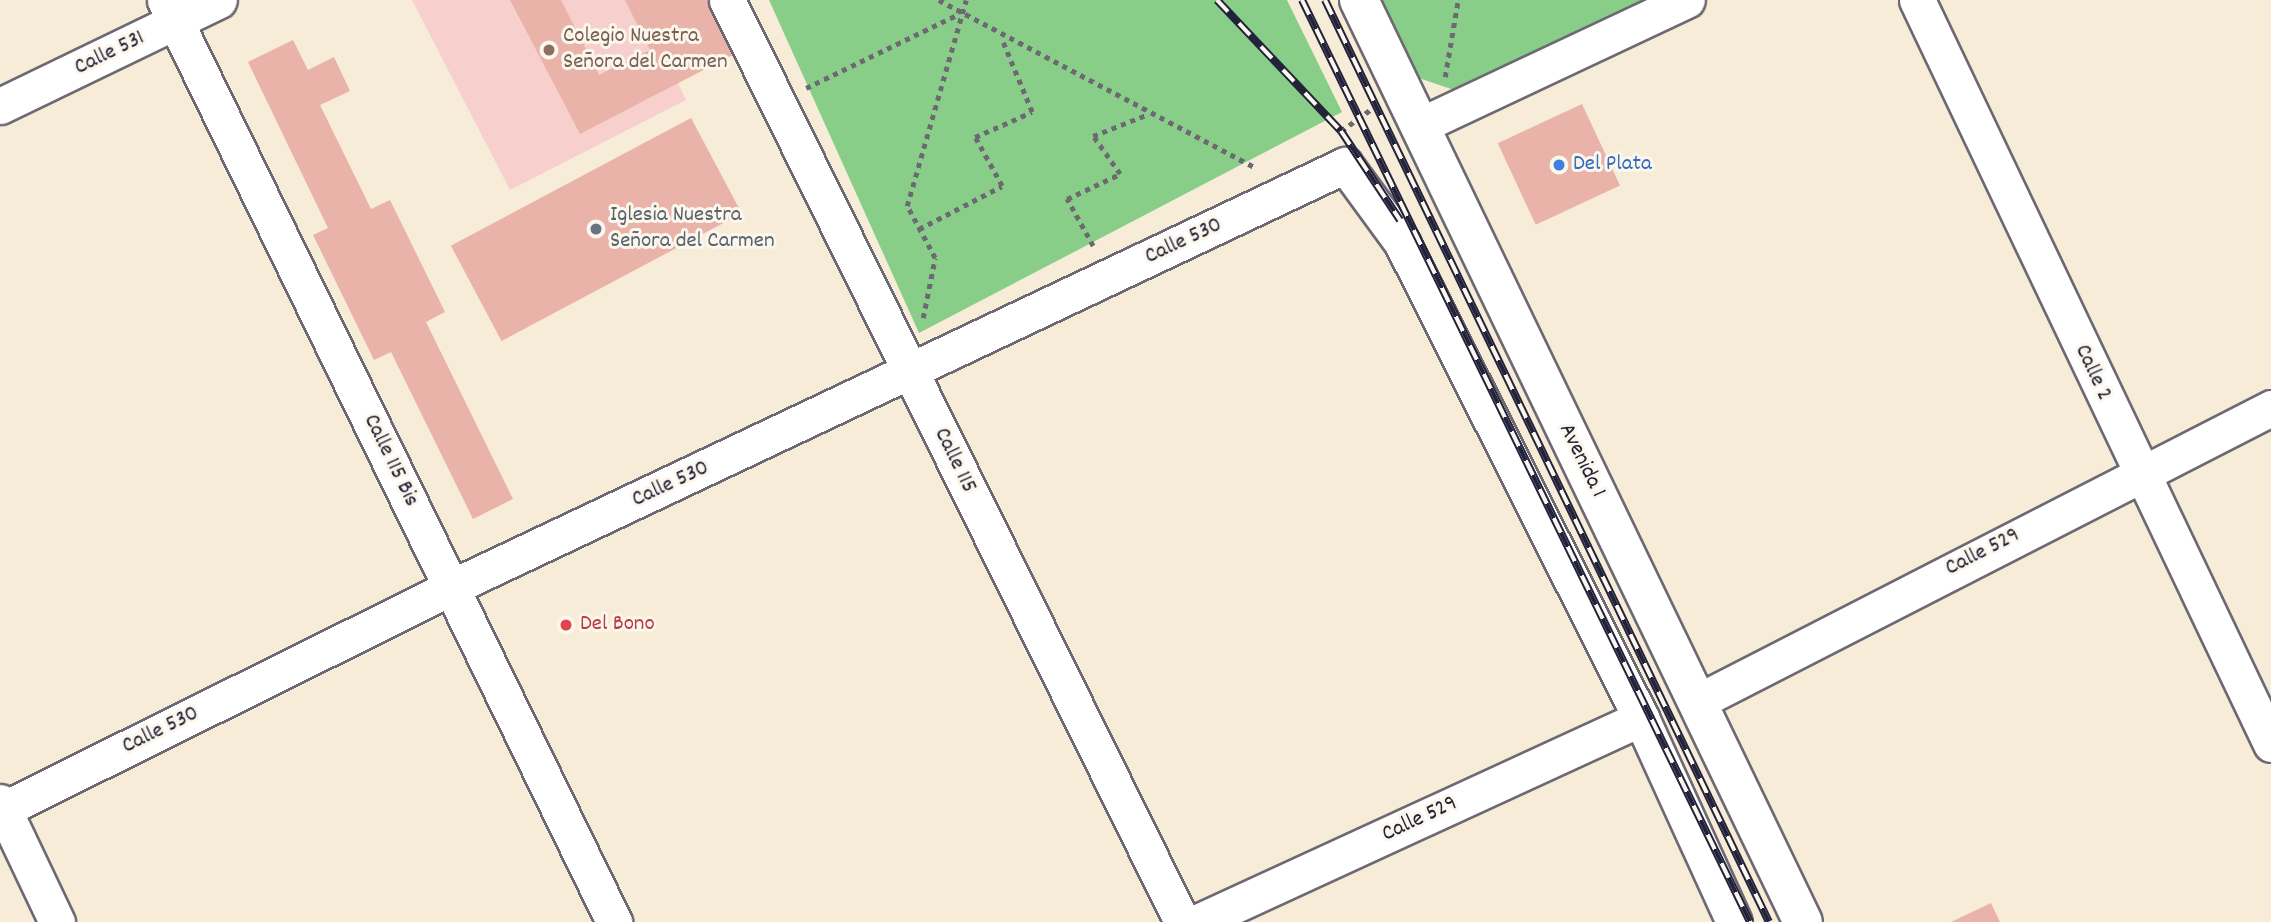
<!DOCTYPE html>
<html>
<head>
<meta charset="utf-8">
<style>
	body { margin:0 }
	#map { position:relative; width:2271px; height:922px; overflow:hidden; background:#f7ecd7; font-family:Dekko,sans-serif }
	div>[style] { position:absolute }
	.built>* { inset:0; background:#f7d0ce }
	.green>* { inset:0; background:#89ce88 }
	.building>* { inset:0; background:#e9b3a9; transform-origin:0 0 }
	.path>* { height:4.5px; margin-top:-2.25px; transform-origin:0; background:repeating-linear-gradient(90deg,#6d6972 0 5px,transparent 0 10px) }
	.roads { filter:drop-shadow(2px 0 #6d6972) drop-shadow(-2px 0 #6d6972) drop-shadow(0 2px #6d6972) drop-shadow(0 -2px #6d6972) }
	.minor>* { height:35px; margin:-17.5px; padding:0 17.5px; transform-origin:17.5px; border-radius:17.5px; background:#fff }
	.tertiary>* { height:38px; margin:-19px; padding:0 19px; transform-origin:19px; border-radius:19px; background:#fff }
	.rail>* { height:8px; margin-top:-4px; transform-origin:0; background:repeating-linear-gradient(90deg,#fbf7ec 0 16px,#22223b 0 32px); box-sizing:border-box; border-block:2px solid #22223b }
	.dots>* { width:19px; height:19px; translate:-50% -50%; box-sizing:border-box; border:4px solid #fbf7ec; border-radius:50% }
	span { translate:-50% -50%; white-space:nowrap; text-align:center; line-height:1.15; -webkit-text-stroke:6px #fbf7ec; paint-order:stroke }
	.education-label { font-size:23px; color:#785e54 }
	.left { translate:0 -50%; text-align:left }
	.street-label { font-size:23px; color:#22223b }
	.shop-label { font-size:23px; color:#366cbe }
	.worship-label { font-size:23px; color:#5b616d }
	.health-label { font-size:23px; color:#be3a42 }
</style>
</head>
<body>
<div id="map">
	<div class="built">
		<i style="clip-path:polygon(412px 0,718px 0,678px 83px,686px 100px,510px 190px)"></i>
	</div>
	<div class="green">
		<i style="clip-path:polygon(769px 0,1287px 0,1342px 112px,919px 333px)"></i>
		<i style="clip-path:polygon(1376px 0,1655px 0,1460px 92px,1413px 76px)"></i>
	</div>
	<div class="building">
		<i style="clip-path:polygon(510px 0,561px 0,599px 75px,650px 50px,625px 0,718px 0,744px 49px,580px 134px)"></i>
		<i style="clip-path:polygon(293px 40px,308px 70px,334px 57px,350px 91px,320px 105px,371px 209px,390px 200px,445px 312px,426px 322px,513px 499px,473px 519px,391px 352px,374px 360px,313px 235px,328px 228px,248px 62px)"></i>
		<i style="left:1582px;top:104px;width:90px;height:93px;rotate:65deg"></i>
		<i style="left:691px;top:118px;width:108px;height:272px;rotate:62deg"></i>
		<i style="clip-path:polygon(1991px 903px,2000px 922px,1951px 922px)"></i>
	</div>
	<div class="path">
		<i style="left:939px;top:0;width:359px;rotate:27.9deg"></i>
		<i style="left:1445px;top:77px;width:78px;rotate:-80.4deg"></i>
		<i style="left:806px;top:88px;width:168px;rotate:-25.8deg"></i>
		<i style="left:1341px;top:131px;width:41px;rotate:-36deg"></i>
		<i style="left:919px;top:229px;width:93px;rotate:-27.4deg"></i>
		<i style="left:1002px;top:186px;width:56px;rotate:-118.9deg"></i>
		<i style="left:975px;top:137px;width:62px;rotate:-23.7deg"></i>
		<i style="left:1032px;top:112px;width:78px;rotate:-112.6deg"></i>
		<i style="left:1093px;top:246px;width:54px;rotate:-119deg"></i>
		<i style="left:1067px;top:199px;width:59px;rotate:-25.3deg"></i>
		<i style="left:1120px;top:174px;width:47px;rotate:-125.4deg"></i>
		<i style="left:1093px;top:136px;width:57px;rotate:-21.6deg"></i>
		<i style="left:923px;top:318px;width:61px;rotate:-78.7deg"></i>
		<i style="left:935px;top:258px;width:59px;rotate:-118.3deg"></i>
		<i style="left:907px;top:206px;width:214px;rotate:-74deg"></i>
	</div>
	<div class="roads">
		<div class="minor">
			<i style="left:165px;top:0;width:1026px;rotate:64.03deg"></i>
			<i style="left:727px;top:0;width:1028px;rotate:63.73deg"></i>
			<i style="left:1917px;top:0;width:824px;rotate:64.55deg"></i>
			<i style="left:0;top:106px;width:243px;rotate:-25.8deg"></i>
			<i style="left:1419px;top:126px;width:296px;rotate:-25.2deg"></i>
			<i style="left:1697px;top:702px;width:645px;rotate:-27.12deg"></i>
			<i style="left:0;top:802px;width:133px;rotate:64.6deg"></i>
			<i style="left:0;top:811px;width:504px;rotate:-26.36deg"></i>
			<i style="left:452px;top:587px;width:988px;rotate:-25.29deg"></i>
			<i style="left:1345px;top:165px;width:97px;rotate:53.8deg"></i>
			<i style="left:1402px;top:243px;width:532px;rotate:63.29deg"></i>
			<i style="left:1641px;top:718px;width:224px;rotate:65.5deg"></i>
			<i style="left:1198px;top:922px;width:488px;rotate:-24.7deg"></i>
		</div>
		<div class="tertiary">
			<i style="left:1359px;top:0;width:1023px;rotate:64.29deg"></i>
		</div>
	</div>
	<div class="rail">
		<i style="left:1217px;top:0;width:180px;rotate:46.6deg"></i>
		<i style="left:1341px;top:131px;width:107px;rotate:56.5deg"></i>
		<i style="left:1302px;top:0;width:1025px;rotate:64.08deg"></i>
		<i style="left:1325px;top:0;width:1023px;rotate:64.29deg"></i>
	</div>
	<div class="dots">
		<i style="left:549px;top:50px;background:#8d6e63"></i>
		<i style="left:1559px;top:165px;background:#3f7fe0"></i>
		<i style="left:596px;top:229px;background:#6b7280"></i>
		<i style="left:566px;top:625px;background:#e0444e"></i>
	</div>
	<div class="education-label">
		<span class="left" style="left:563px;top:50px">Colegio Nuestra<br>Señora del Carmen</span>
	</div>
	<div class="street-label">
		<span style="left:110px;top:54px;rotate:-26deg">Calle 531</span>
		<span style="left:1184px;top:242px;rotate:-25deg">Calle 530</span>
		<span style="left:2092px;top:373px;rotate:65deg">Calle 2</span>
		<span style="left:390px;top:461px;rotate:64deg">Calle 115 Bis</span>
		<span style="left:954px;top:461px;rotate:64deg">Calle 115</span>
		<span style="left:1581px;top:461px;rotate:64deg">Avenida 1</span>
		<span style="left:671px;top:485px;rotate:-25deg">Calle 530</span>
		<span style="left:1983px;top:553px;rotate:-27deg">Calle 529</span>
		<span style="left:161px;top:731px;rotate:-26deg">Calle 530</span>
		<span style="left:1420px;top:820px;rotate:-25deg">Calle 529</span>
	</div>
	<div class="shop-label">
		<span class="left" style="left:1573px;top:165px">Del Plata</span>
	</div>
	<div class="worship-label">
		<span class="left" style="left:610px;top:229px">Iglesia Nuestra<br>Señora del Carmen</span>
	</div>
	<div class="health-label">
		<span class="left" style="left:580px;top:625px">Del Bono</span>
	</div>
</div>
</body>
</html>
